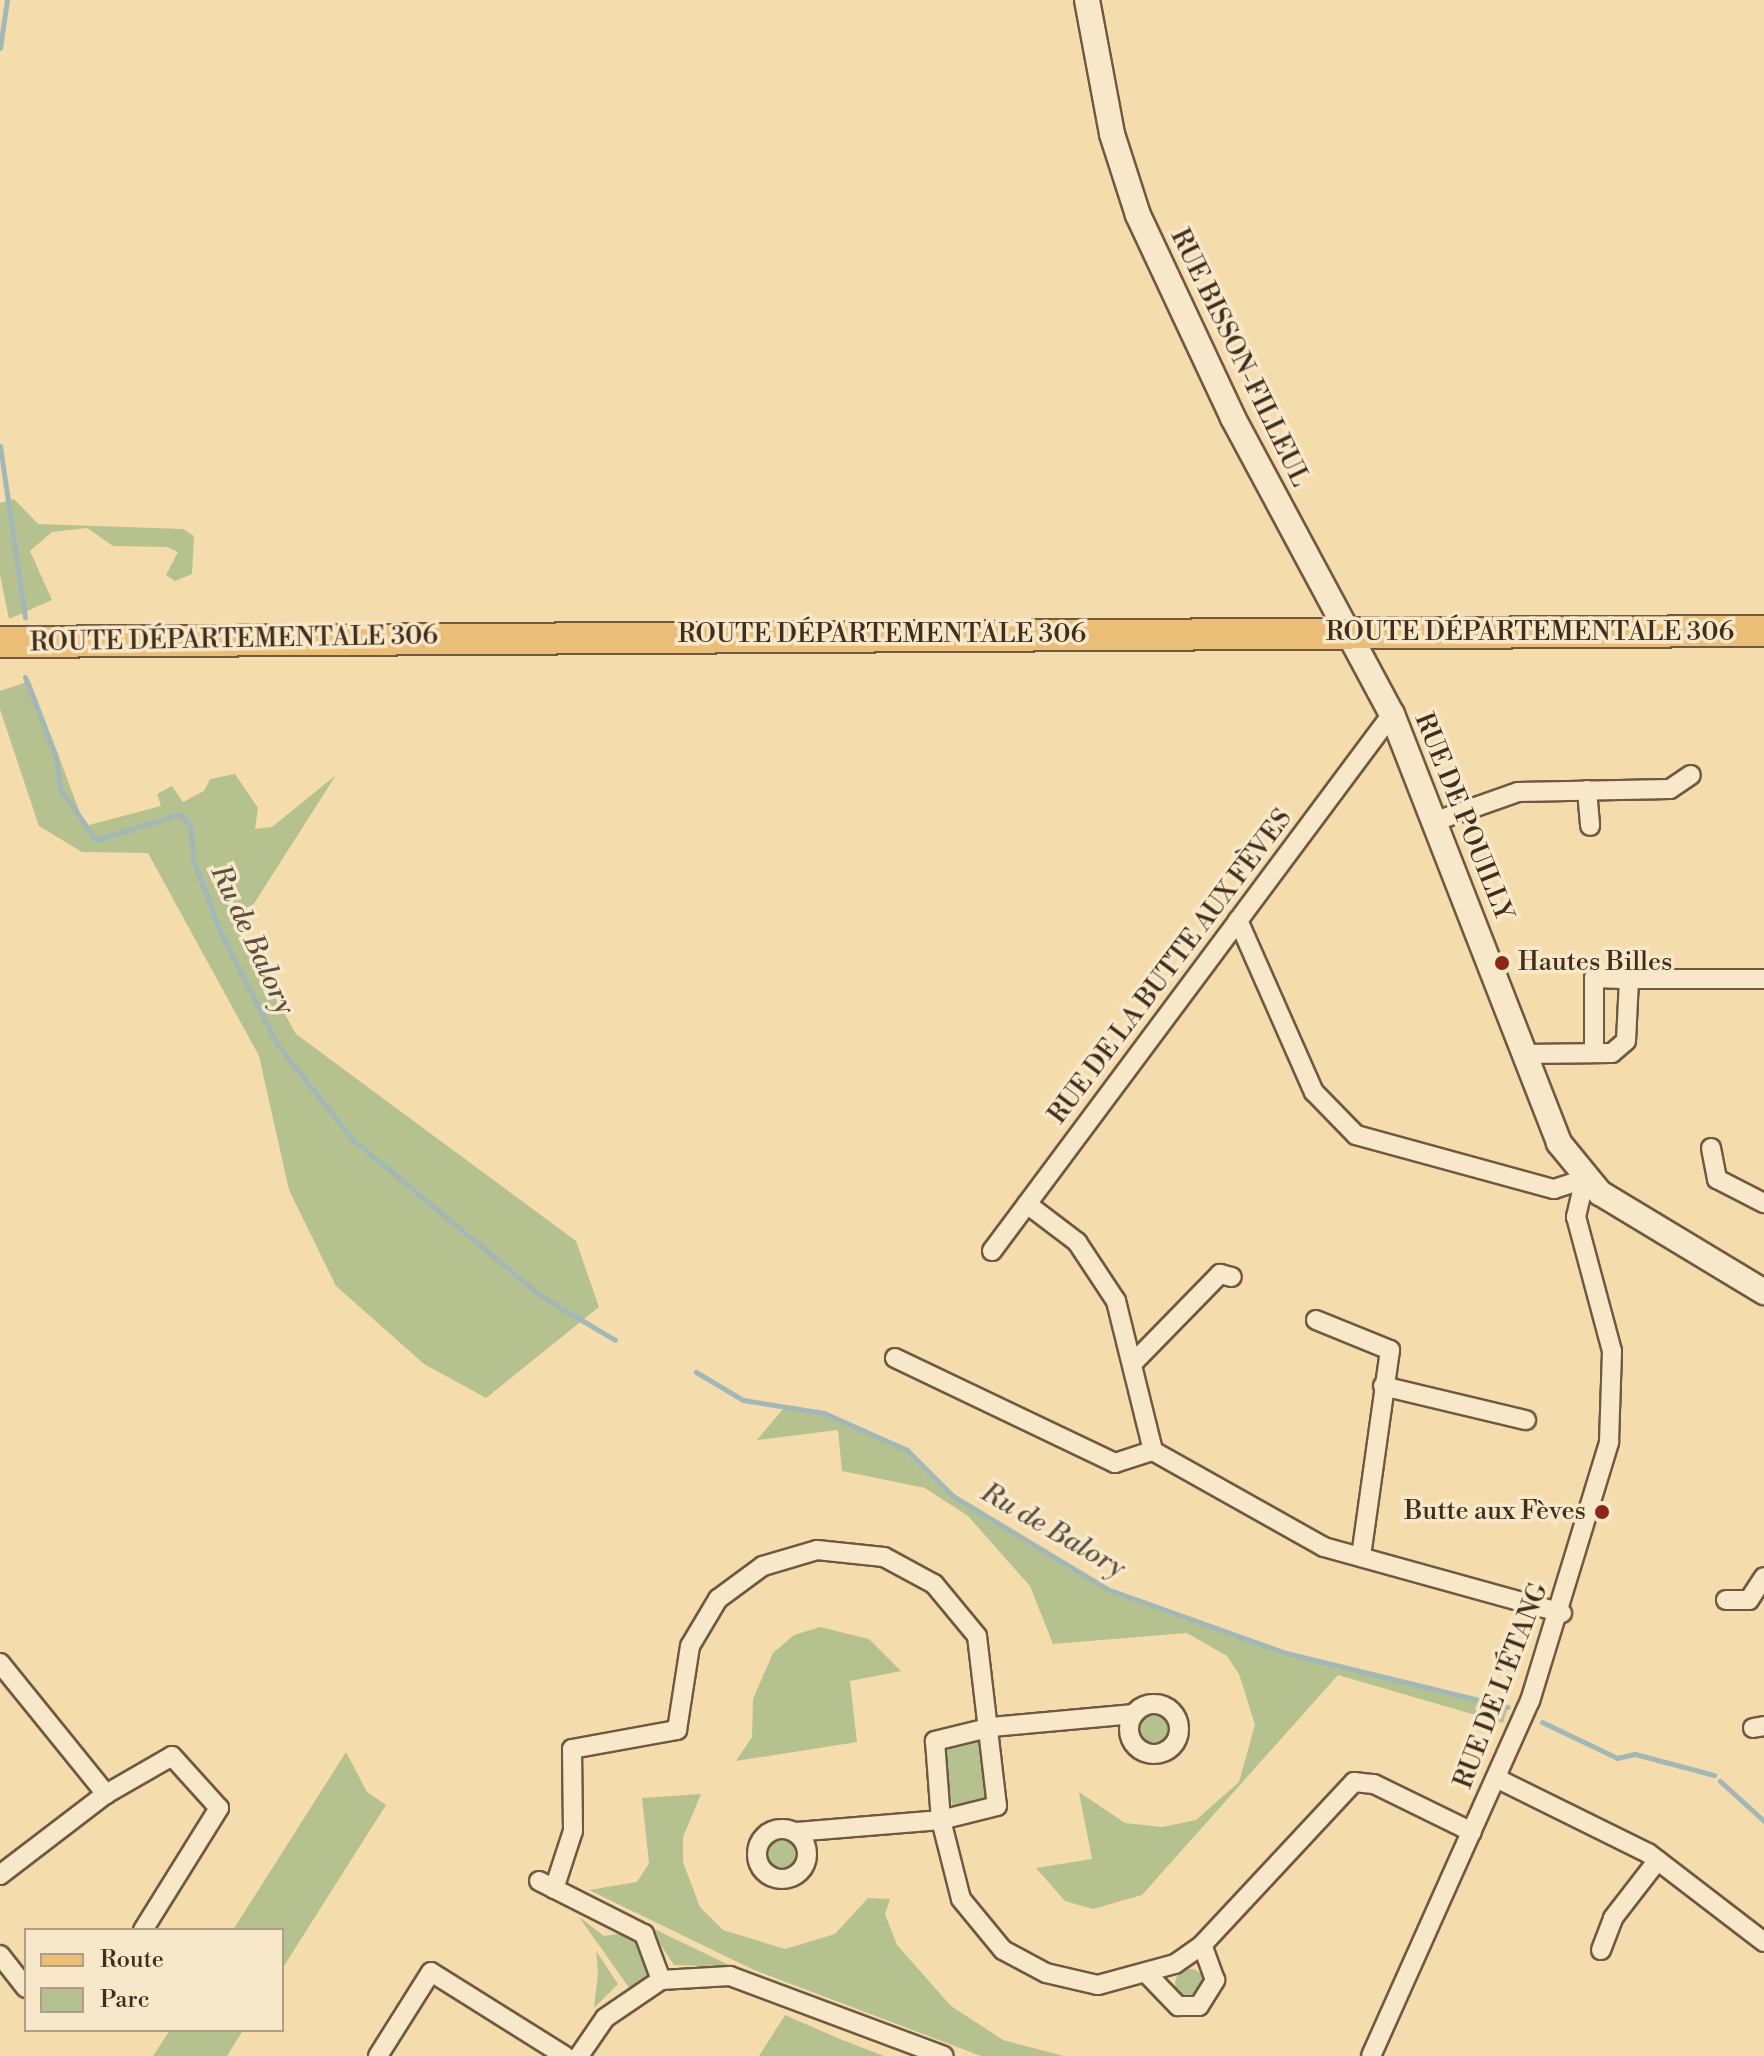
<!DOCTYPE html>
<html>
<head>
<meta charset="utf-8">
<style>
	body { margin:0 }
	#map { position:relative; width:1764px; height:2056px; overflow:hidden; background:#f5dcad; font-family:"Libre Bodoni",serif }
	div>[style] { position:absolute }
	.green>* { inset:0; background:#b5c28f }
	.round { border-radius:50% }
	.stream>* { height:5px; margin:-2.5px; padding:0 2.5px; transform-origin:2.5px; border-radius:2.5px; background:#a2b8b6 }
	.roads { filter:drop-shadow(2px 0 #6f5941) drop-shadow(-2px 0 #6f5941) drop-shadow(0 2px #6f5941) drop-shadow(0 -2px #6f5941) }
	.minor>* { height:18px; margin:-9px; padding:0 9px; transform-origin:9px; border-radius:9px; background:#f8e8ca }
	.minor>.ring { margin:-9px; padding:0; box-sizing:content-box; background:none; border:18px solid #f8e8ca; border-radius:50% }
	.tertiary>* { height:24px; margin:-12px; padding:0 12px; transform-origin:12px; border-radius:12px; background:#f8e8ca }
	.primary>* { height:30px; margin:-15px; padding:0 15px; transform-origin:15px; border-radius:15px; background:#eabe76 }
	.dots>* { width:22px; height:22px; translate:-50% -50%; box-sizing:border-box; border:4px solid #f8e8ca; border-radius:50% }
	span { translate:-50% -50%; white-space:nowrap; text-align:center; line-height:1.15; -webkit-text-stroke:7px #f8e8ca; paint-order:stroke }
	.street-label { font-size:26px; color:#422d1d }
	.poi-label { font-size:26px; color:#422d1d }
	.left { translate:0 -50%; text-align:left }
	.right { translate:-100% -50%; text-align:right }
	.water-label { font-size:28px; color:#5a5043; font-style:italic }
	.legend { position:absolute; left:24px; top:1928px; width:260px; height:104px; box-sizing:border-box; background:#f8e8ca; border:2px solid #af9d85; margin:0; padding:10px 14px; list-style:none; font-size:24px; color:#422d1d }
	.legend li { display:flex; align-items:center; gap:16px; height:40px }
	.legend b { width:40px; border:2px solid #af9d85 }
</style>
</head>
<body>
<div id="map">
	<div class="green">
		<i style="clip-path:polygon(14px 499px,38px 524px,183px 529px,194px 536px,192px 574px,175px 581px,166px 575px,178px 552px,167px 547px,113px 546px,87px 528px,52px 532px,30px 551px,52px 600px,9px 619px,0 575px,0 503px)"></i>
		<i style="clip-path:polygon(30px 681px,85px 826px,161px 806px,157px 794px,172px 786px,183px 802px,204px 791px,210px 779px,235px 774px,258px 808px,255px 829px,272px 827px,336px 775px,237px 930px,296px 1034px,576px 1241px,599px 1307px,486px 1398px,424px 1364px,336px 1286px,289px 1190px,259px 1056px,148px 853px,82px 852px,39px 826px,0 709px,0 691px)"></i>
		<i style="clip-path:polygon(783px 1409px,824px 1413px,907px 1450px,953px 1496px,1107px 1588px,1286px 1653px,1508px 1707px,1503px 1723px,1338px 1675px,1142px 1895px,1093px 1909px,1065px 1901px,1036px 1868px,1092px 1859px,1079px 1792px,1125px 1823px,1162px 1827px,1196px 1820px,1239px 1782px,1255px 1725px,1239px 1674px,1227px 1656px,1187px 1633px,1053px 1644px,1030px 1586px,968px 1516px,925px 1488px,842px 1471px,838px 1430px,757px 1440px)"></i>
		<i style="clip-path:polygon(820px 1627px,869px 1639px,901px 1671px,850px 1681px,857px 1742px,736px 1761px,752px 1737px,753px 1699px,773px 1653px,794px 1635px)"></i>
		<i class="round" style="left:1140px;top:1715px;width:28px;height:28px"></i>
		<i style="clip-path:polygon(985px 1737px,990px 1799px,953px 1808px,942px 1754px,947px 1740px)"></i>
		<i style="clip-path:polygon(346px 1752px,367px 1792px,386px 1805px,282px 1969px,282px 1930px,233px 1930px)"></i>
		<i style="clip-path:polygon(701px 1794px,683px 1837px,683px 1862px,700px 1907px,723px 1930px,785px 1949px,835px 1934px,868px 1898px,890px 1899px,885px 1914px,897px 1945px,951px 2006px,1003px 2040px,1064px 2056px,981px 2056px,754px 1970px,589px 1890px,637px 1882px,649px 1863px,642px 1798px)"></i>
		<i class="round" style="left:766px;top:1838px;width:32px;height:32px"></i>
		<i style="clip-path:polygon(579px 1917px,604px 1936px,623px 1933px,638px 1941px,651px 1973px,646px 1979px,630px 1989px)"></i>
		<i style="clip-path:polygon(648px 1926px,733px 1967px,674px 1965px)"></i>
		<i style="clip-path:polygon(596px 1951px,618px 1984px,594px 2008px,598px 1973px)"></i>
		<i class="round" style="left:1175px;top:1969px;width:30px;height:30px"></i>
		<i style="clip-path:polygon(785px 2015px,840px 2039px,884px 2056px,759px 2056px)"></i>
		<i style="clip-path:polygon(170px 2030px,243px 2030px,227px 2056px,153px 2056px)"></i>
	</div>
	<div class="stream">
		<i style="left:0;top:48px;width:49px;rotate:-81.7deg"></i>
		<i style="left:0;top:446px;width:173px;rotate:81.7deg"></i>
		<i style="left:25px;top:677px;width:86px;rotate:68.8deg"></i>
		<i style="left:56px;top:757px;width:32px;rotate:83deg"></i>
		<i style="left:60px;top:789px;width:62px;rotate:54.8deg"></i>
		<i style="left:96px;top:840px;width:88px;rotate:-17.2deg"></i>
		<i style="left:180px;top:814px;width:15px;rotate:48deg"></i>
		<i style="left:190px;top:825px;width:37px;rotate:84deg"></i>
		<i style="left:194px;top:862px;width:72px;rotate:69.5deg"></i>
		<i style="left:219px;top:929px;width:129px;rotate:63.2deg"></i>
		<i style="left:277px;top:1044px;width:121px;rotate:51.7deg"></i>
		<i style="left:352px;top:1139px;width:246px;rotate:39.7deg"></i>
		<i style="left:541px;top:1296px;width:86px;rotate:30.7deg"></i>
		<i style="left:696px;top:1372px;width:55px;rotate:30.8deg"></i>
		<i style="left:743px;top:1400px;width:82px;rotate:9.1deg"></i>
		<i style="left:824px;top:1413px;width:91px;rotate:24deg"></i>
		<i style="left:907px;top:1450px;width:65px;rotate:45deg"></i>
		<i style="left:953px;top:1496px;width:180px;rotate:31.1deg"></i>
		<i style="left:1107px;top:1589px;width:190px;rotate:19.7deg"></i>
		<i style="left:1286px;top:1653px;width:228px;rotate:13.7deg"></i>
		<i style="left:1542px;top:1722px;width:83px;rotate:25.6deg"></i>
		<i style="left:1617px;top:1758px;width:18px;rotate:-13deg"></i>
		<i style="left:1635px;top:1754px;width:82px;rotate:14.9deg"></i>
		<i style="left:1720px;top:1781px;width:59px;rotate:42.3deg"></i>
	</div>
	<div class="roads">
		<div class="minor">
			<i style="left:1587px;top:790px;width:36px;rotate:85deg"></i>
			<i style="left:1436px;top:821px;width:87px;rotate:-19.5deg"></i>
			<i style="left:1518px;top:792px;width:152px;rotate:-1.1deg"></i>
			<i style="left:1670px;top:789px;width:25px;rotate:-34deg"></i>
			<i style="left:1238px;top:920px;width:188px;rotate:66.2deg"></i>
			<i style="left:1314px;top:1092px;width:60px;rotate:45.7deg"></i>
			<i style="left:1356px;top:1135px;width:205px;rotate:15.3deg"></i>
			<i style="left:1554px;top:1189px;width:33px;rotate:-18deg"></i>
			<i style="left:1594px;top:1053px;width:75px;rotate:-90deg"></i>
			<i style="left:1594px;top:978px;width:35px;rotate:2deg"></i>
			<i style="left:1524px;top:1054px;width:88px;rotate:-0.7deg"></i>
			<i style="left:1612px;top:1053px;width:18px;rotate:-41deg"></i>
			<i style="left:1626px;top:1041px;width:62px;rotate:-87.2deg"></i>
			<i style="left:1629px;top:979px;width:135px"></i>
			<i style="left:1711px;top:1148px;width:32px;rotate:79deg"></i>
			<i style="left:1717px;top:1179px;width:53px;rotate:27.1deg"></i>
			<i style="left:1027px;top:1204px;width:63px;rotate:37.2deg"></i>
			<i style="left:1077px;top:1242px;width:71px;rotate:56.5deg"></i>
			<i style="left:1116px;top:1301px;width:154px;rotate:76.1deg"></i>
			<i style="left:1153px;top:1451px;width:196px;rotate:29.3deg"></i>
			<i style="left:1324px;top:1547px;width:247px;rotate:15.5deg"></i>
			<i style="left:992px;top:1251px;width:670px;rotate:-53.32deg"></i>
			<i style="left:1316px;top:1320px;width:80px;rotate:22.1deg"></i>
			<i style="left:1390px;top:1350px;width:208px;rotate:98deg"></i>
			<i style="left:895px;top:1358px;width:244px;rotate:25.5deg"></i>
			<i style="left:1115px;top:1463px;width:40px;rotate:-18deg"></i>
			<i style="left:1135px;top:1361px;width:122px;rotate:-45.7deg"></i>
			<i style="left:1220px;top:1274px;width:12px;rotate:14deg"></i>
			<i style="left:1383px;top:1386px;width:147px;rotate:13.4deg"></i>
			<i style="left:1726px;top:1600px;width:23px"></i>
			<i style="left:1749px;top:1600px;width:27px;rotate:-57deg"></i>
			<i style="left:0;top:1663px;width:169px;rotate:51deg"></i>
			<i class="ring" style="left:1129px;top:1704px;width:32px;height:32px"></i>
			<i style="left:1134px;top:1714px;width:143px;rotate:174.8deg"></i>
			<i style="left:992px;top:1727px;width:59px;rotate:166.2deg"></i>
			<i style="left:935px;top:1741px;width:79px;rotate:85.7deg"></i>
			<i style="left:941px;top:1820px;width:81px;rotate:75.8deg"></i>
			<i style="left:961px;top:1899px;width:66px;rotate:50.5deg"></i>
			<i style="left:1003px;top:1950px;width:49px;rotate:28.1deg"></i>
			<i style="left:1046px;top:1973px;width:53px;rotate:13deg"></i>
			<i style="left:1098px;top:1985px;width:80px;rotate:-15.3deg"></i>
			<i style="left:1175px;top:1964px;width:33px;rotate:-35deg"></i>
			<i style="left:1202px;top:1945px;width:223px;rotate:-47deg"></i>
			<i style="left:1354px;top:1782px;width:20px;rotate:6deg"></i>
			<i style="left:1374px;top:1784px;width:109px;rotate:26.1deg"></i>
			<i style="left:1753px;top:1728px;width:11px;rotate:-10deg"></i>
			<i style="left:1496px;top:1778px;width:169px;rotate:26.3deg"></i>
			<i style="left:1648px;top:1853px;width:146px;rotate:37.5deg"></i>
			<i class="ring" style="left:757px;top:1829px;width:32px;height:32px"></i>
			<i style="left:0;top:1875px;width:133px;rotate:-37.4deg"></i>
			<i style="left:106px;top:1794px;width:76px;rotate:-29.9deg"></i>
			<i style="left:172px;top:1756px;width:70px;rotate:47.9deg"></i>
			<i style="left:219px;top:1808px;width:144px;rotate:121.9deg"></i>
			<i style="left:539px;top:1881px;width:118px;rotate:26.8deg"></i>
			<i style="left:644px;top:1934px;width:49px;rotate:69.7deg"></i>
			<i style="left:661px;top:1980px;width:69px;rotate:-3.3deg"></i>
			<i style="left:730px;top:1976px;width:228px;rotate:20.5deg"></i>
			<i style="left:554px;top:1889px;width:61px;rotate:-71.9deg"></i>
			<i style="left:573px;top:1831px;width:82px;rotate:-90.7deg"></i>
			<i style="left:572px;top:1749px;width:107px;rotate:-10.3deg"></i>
			<i style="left:677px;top:1730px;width:85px;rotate:-81.2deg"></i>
			<i style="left:690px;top:1646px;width:55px;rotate:-59.2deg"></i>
			<i style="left:718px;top:1599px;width:56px;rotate:-36.3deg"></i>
			<i style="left:763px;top:1566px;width:56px;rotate:-16.5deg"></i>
			<i style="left:817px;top:1550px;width:67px;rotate:6deg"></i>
			<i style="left:884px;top:1557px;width:57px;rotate:28.4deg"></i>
			<i style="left:934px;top:1584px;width:67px;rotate:50.4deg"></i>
			<i style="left:977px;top:1636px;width:171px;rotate:83.3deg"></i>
			<i style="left:997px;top:1806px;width:58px;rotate:166deg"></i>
			<i style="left:941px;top:1820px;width:145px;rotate:175.3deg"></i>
			<i style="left:1601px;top:1950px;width:34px;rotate:-69deg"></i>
			<i style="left:1613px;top:1918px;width:73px;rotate:-52.2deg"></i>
			<i style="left:0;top:1955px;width:42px;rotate:51.8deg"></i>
			<i style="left:1149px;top:1976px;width:42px;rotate:46deg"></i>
			<i style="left:1178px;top:2006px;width:21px"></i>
			<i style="left:1199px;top:2006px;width:31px;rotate:-58deg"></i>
			<i style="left:1215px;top:1980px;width:37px;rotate:-110deg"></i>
			<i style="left:378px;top:2056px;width:99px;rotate:-57.8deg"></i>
			<i style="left:431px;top:1972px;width:158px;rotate:32.1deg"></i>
			<i style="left:579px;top:2056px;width:46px;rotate:-55.6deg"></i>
			<i style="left:605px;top:2018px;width:68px;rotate:-34.2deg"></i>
			<i style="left:1371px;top:2056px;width:389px;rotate:-65.9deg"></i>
			<i style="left:1530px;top:1701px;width:271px;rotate:-73deg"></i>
			<i style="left:1609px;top:1442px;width:91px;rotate:-88.1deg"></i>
			<i style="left:1612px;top:1351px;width:139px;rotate:-105deg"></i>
			<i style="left:1576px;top:1217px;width:39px;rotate:-77deg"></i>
		</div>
		<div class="tertiary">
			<i style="left:1087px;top:0;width:136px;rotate:79.4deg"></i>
			<i style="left:1112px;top:134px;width:85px;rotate:72.2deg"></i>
			<i style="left:1138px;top:215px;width:224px;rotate:64.9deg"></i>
			<i style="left:1233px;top:418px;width:336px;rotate:61.8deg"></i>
			<i style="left:1392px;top:714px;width:460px;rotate:68.7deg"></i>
			<i style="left:1559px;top:1143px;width:65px;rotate:50.6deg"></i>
			<i style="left:1600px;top:1193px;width:192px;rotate:31.1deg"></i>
		</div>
		<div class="primary">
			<i style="left:0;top:642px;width:1764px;rotate:-0.36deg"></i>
		</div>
	</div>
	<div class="dots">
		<i style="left:1502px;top:963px;background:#8f2418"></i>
		<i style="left:1602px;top:1512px;background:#8f2418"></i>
	</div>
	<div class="street-label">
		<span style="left:1239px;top:358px;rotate:64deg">RUE BISSON-FILLEUL</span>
		<span style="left:1530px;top:633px">ROUTE DÉPARTEMENTALE 306</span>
		<span style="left:882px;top:635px">ROUTE DÉPARTEMENTALE 306</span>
		<span style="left:234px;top:640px;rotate:-1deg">ROUTE DÉPARTEMENTALE 306</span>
		<span style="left:1463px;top:817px;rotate:68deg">RUE DE POUILLY</span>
		<span style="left:1171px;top:967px;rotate:-53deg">RUE DE LA BUTTE AUX FÈVES</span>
		<span style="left:1502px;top:1686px;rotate:-69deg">RUE DE L'ÉTANG</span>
	</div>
	<div class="poi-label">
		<span class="left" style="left:1518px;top:963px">Hautes Billes</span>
		<span class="right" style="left:1586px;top:1512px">Butte aux Fèves</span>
	</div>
	<div class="water-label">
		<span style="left:252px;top:940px;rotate:65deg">Ru de Balory</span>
		<span style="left:1053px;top:1531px;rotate:30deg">Ru de Balory</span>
	</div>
	<ul class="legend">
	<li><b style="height:10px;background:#eabe76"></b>Route</li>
	<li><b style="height:22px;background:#b5c28f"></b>Parc</li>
	</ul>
</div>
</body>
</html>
